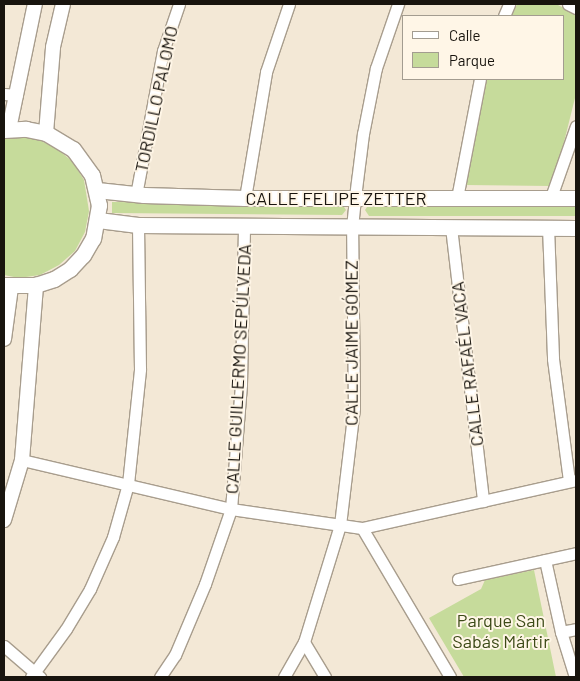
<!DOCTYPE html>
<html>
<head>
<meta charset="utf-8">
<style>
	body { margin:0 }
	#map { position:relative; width:580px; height:681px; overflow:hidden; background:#f3e8d6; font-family:Barlow,sans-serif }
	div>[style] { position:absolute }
	.green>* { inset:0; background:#c6db9b }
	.roads { filter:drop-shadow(1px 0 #a89d8d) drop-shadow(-1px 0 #a89d8d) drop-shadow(0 1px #a89d8d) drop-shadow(0 -1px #a89d8d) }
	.minor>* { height:11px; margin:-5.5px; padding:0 5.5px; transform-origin:5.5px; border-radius:5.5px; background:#fff }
	.tertiary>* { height:14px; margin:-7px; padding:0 7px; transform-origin:7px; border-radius:7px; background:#fff }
	.secondary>* { height:15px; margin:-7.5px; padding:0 7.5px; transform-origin:7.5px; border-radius:7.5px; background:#fff }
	span { translate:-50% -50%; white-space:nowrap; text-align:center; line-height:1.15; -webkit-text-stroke:4px #fff6e7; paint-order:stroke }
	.street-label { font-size:18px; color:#18140e }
	.park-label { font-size:18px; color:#3c4a17 }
	.frame { position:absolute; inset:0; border:5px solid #18140e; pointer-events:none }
	.legend { position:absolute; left:402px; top:15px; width:162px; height:65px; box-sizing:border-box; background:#fff6e7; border:1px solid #a39c90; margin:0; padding:6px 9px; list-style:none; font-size:15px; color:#18140e }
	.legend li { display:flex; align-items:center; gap:10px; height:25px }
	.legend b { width:25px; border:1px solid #a39c90 }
</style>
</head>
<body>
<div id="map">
	<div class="green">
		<i style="clip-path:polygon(517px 4px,556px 4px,576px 14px,576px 94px,559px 162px,551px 186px,465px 185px,475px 123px,487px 79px,564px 79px,564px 16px,512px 16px)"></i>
		<i style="clip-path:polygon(15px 137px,37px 139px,56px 148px,73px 162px,84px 180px,89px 211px,85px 232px,75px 251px,59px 265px,40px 275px,19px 278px,4px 275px,4px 139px)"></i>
		<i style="clip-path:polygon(112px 202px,342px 204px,346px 210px,342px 215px,112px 213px)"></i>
		<i style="clip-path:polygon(369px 204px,576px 205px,576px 216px,369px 216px,365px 210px)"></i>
		<i style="clip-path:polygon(534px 570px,556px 677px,464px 677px,429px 618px,481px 589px,485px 580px)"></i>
	</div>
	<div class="roads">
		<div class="minor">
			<i style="left:568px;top:4px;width:9px;rotate:27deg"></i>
			<i style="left:504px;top:16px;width:13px;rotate:-67deg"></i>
			<i style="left:4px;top:94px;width:13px;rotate:4deg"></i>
			<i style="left:136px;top:195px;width:147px;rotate:-79.4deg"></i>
			<i style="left:163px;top:51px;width:50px;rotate:-71.2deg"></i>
			<i style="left:551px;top:197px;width:75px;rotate:-70.6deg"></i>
			<i style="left:245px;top:198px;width:128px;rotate:-80.5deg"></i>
			<i style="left:266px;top:72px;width:72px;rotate:-71.3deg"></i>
			<i style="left:457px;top:198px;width:121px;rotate:-79.1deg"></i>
			<i style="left:451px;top:227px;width:276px;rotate:83.3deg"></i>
			<i style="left:548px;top:227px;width:132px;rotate:87.8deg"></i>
			<i style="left:553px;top:359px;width:123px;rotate:82.5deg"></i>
			<i style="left:22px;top:460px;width:215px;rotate:13.2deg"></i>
			<i style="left:231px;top:509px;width:132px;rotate:8.3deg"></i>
			<i style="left:362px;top:528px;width:219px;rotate:-12.6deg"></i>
			<i style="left:362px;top:528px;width:173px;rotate:59.4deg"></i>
			<i style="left:545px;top:560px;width:74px;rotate:77.5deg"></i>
			<i style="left:561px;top:632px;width:47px;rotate:72.7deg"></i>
			<i style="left:458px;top:579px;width:121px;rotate:-12.4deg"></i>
			<i style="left:561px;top:632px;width:15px;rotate:-11deg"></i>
			<i style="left:304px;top:642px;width:41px;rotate:59deg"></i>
			<i style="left:4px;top:646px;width:48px;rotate:40.7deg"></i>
			<i style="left:31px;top:677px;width:59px;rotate:-53.9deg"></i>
			<i style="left:66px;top:629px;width:47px;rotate:-59deg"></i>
			<i style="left:90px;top:589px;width:57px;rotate:-66.1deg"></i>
			<i style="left:113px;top:537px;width:55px;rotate:-74.2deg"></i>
			<i style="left:128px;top:484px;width:116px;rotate:-84deg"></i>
			<i style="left:140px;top:369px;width:144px;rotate:-90.8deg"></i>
			<i style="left:160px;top:677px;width:27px;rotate:-56deg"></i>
			<i style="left:175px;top:655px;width:77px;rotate:-67.1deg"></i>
			<i style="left:205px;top:584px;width:79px;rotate:-70.9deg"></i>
			<i style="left:231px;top:509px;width:125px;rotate:-85.4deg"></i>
			<i style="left:241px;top:384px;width:158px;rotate:-88.9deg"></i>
			<i style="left:284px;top:677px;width:40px;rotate:-60.3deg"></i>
			<i style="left:304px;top:642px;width:122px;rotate:-72.9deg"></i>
			<i style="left:340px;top:525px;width:118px;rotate:-83.2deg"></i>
			<i style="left:354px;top:408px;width:181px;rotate:-90.6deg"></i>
			<i style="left:352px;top:227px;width:30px;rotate:-84deg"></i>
			<i style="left:355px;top:197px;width:64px;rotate:-82.8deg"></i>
			<i style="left:363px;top:134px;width:67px;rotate:-78.9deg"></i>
			<i style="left:376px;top:68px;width:68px;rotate:-71deg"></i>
		</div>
		<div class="tertiary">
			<i style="left:9px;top:129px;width:128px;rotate:-78.3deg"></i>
			<i style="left:46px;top:133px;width:86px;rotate:-85.3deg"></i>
			<i style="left:53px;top:47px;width:44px;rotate:-76.9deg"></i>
			<i style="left:4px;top:339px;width:52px;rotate:-82.3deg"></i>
			<i style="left:4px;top:520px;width:63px;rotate:-73.3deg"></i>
			<i style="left:22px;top:460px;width:176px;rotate:-85.4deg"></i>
		</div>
		<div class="secondary">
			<i style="left:4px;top:130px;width:22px;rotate:-3deg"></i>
			<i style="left:26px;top:129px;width:20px;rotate:11deg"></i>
			<i style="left:46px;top:133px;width:31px;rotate:31deg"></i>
			<i style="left:73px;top:149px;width:32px;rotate:54deg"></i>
			<i style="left:92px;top:175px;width:31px;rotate:77deg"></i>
			<i style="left:99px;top:205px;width:34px;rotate:100deg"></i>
			<i style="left:93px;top:238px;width:20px;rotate:120deg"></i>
			<i style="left:83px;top:255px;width:19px;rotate:133deg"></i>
			<i style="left:70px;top:269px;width:19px;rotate:148deg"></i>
			<i style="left:54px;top:279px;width:19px;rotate:162deg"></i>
			<i style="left:36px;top:285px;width:32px;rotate:180deg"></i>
			<i style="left:97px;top:190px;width:47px;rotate:6.1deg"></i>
			<i style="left:144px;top:195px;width:101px;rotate:1.7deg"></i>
			<i style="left:245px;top:198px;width:331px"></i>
			<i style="left:98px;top:220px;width:40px;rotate:7.1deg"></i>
			<i style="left:138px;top:225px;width:438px;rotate:0.4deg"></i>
		</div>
	</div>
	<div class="street-label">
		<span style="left:156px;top:99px;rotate:-78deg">TORDILLO PALOMO</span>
		<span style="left:336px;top:198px">CALLE FELIPE ZETTER</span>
		<span style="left:351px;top:343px;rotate:-90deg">CALLE JAIME GÓMEZ</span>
		<span style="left:467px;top:364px;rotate:-97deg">CALLE RAFAÉL VACA</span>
		<span style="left:238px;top:369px;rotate:-87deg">CALLE GUILLERMO SEPÚLVEDA</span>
	</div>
	<div class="park-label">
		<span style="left:501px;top:631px">Parque San<br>Sabás Mártir</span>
	</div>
	<div class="frame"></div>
	<ul class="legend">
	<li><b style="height:6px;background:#fff"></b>Calle</li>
	<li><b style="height:14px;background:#c6db9b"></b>Parque</li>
	</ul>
</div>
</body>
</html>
